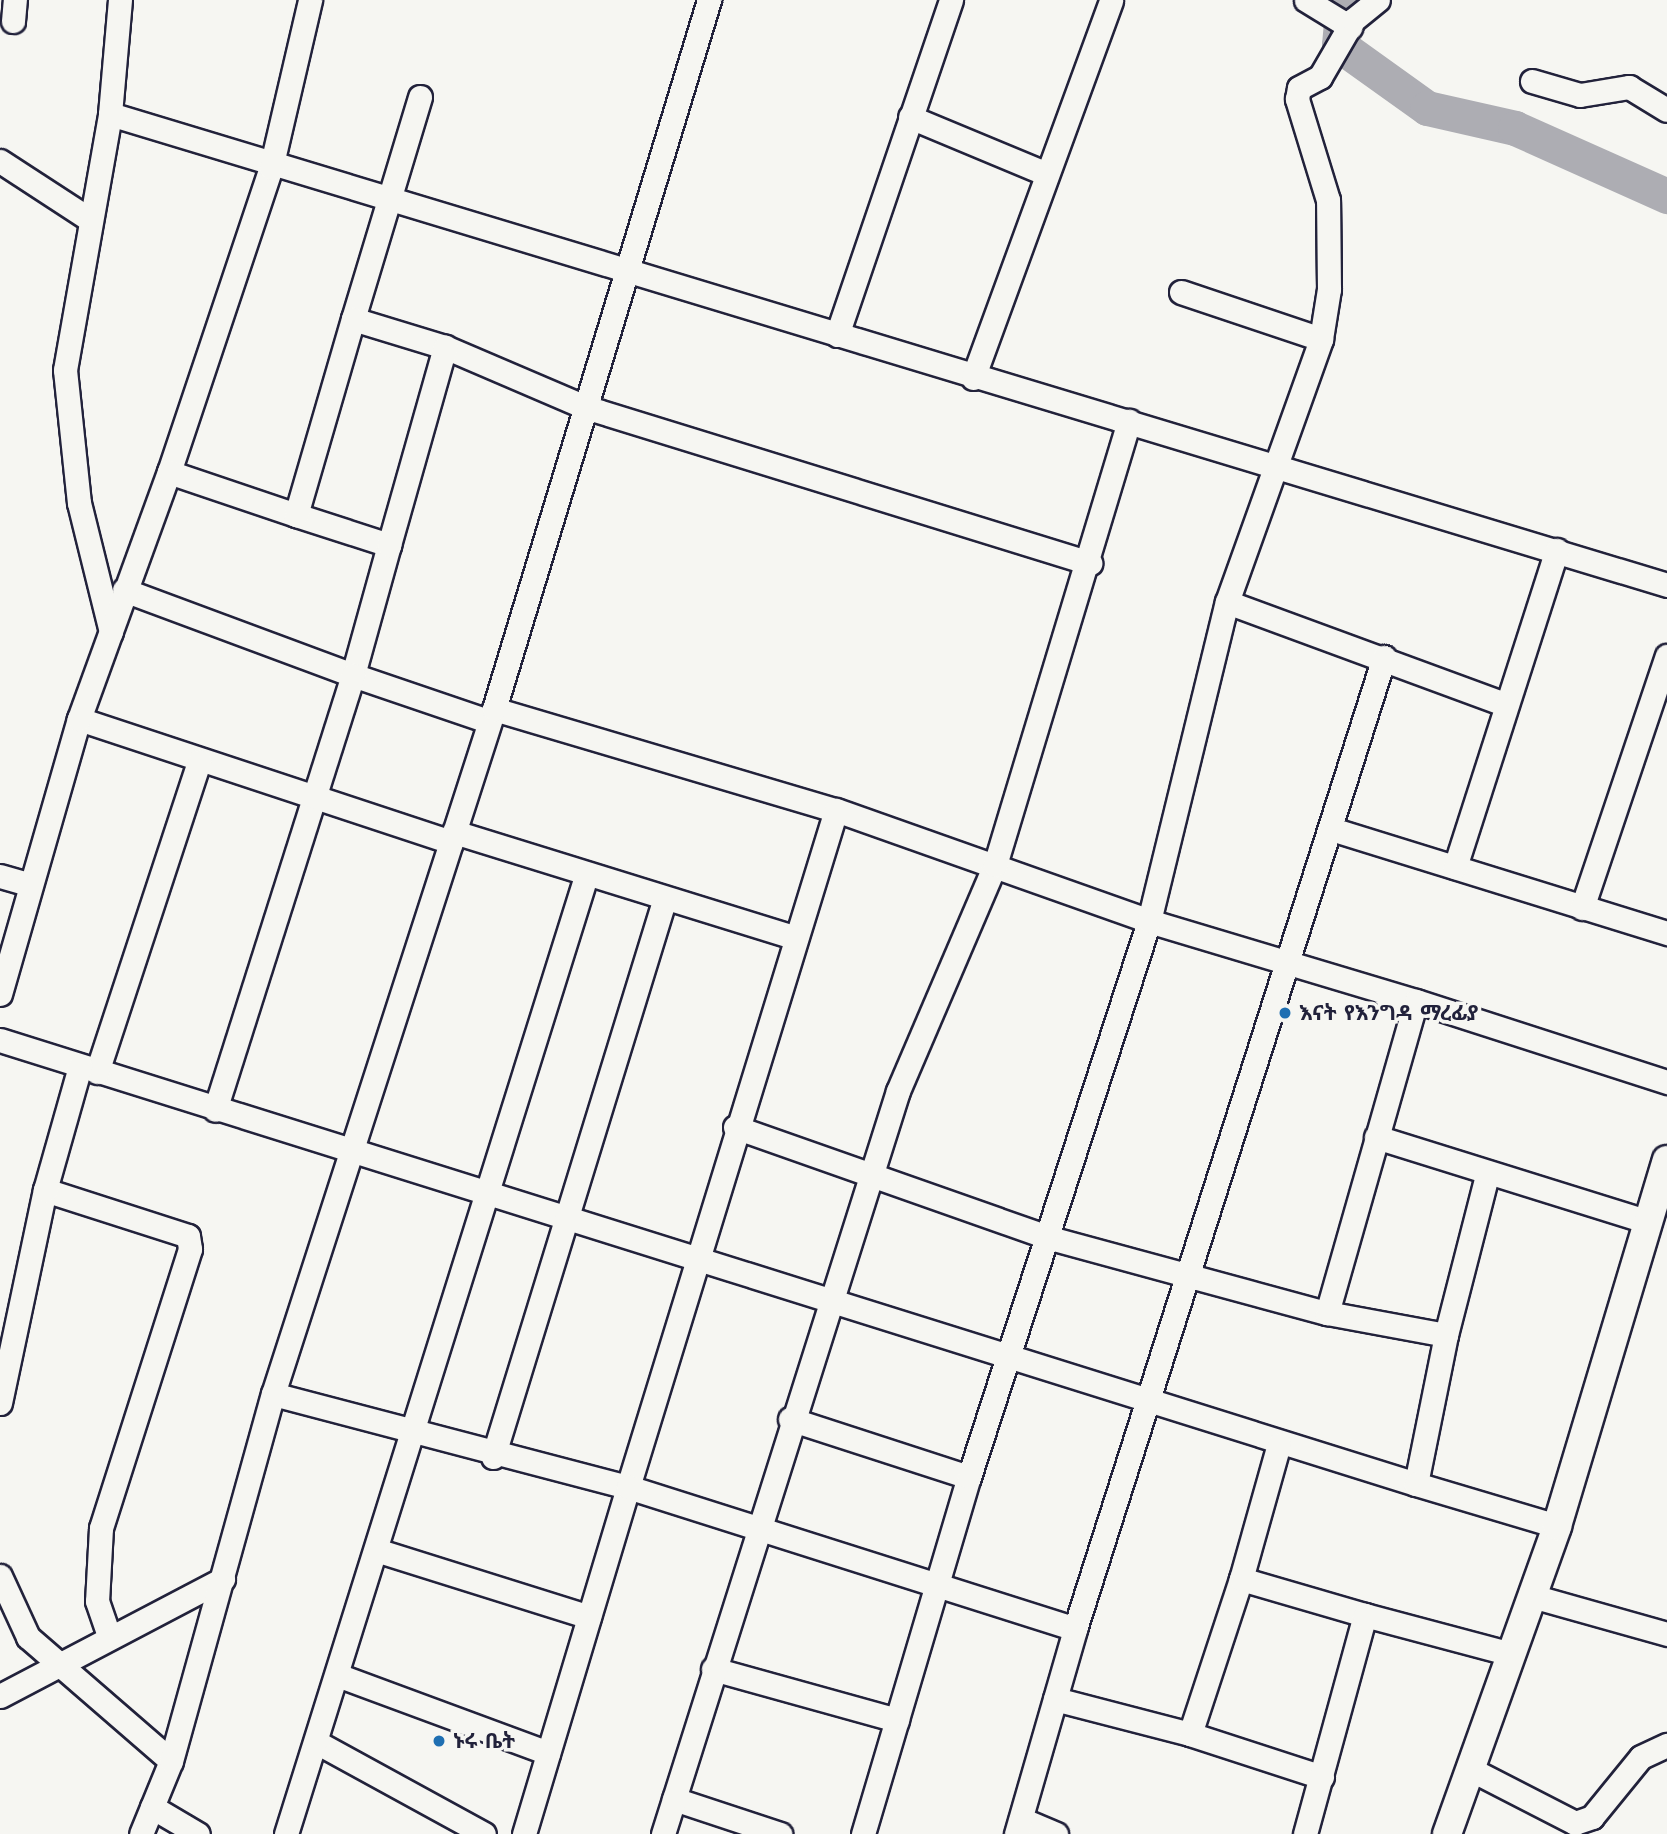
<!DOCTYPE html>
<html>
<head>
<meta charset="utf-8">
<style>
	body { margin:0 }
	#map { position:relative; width:1667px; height:1834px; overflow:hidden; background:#f6f6f2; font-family:"Shantell Sans","Noto Sans Ethiopic",sans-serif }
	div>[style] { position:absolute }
	.river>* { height:35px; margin:-17.5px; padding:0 17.5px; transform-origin:17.5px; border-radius:17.5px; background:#adadb3 }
	.roads { filter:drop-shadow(2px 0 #22223b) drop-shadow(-2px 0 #22223b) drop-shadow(0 2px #22223b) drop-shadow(0 -2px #22223b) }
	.minor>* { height:23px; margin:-11.5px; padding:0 11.5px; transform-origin:11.5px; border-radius:11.5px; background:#f6f6f2 }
	.tertiary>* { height:28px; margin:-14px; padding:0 14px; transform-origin:14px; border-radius:14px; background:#f6f6f2 }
	.dots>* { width:19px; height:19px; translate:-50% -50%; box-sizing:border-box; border:4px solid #f6f6f2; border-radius:50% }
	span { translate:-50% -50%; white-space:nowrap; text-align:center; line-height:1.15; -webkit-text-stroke:7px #f6f6f2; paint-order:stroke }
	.poi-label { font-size:21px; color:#22223b; font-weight:700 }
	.left { translate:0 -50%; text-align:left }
</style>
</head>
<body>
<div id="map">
	<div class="river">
		<i style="left:1343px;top:0;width:45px;rotate:95.1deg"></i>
		<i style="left:1339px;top:45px;width:108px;rotate:35.6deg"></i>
		<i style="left:1427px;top:108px;width:90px;rotate:12.8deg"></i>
		<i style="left:1515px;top:128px;width:167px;rotate:24.1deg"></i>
	</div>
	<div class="roads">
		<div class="minor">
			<i style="left:1306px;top:0;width:52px;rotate:31.5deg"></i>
			<i style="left:13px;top:21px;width:21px;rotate:-85deg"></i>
			<i style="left:1532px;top:81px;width:50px;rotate:16.3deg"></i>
			<i style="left:1580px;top:95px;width:50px;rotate:-9.3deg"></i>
			<i style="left:1629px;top:87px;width:44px;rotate:31.2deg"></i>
			<i style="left:420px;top:97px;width:232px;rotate:106.8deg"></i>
			<i style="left:353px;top:319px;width:96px;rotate:16.9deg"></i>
			<i style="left:445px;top:347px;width:152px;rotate:23.2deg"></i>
			<i style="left:585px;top:407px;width:529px;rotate:17.17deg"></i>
			<i style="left:110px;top:114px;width:1627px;rotate:16.83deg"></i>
			<i style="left:910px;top:117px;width:148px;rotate:22.6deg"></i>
			<i style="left:0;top:161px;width:106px;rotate:33.1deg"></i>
			<i style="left:1181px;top:292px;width:148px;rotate:18.6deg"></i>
			<i style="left:837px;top:335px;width:354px;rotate:-71.2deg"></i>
			<i style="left:973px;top:378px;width:402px;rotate:-69.9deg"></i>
			<i style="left:169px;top:472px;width:321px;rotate:-71.5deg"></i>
			<i style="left:271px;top:168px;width:172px;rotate:-76.9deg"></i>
			<i style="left:296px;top:515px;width:98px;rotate:17.9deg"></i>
			<i style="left:389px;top:545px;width:135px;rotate:105.5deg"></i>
			<i style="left:353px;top:675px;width:143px;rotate:18.8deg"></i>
			<i style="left:389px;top:545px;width:206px;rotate:-74.2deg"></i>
			<i style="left:124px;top:590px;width:244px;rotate:20.4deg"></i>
			<i style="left:353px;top:675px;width:456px;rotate:107.6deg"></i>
			<i style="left:1227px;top:602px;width:293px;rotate:20.2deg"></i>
			<i style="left:111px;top:632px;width:133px;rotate:-103.9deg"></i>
			<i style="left:79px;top:503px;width:134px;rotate:-96deg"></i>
			<i style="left:65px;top:370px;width:260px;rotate:-80deg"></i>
			<i style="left:110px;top:114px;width:114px;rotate:-85deg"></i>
			<i style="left:494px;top:709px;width:357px;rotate:16.5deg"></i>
			<i style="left:836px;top:810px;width:332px;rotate:19.5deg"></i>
			<i style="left:1149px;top:921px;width:279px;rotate:16.7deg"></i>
			<i style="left:79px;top:719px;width:392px;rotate:18.3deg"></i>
			<i style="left:1331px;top:829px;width:352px;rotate:17.2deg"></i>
			<i style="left:454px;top:832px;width:358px;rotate:17.2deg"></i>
			<i style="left:1455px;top:867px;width:333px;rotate:-72.2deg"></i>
			<i style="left:0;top:876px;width:29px;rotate:16deg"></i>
			<i style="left:1582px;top:908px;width:266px;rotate:-71.4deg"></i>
			<i style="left:0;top:994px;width:286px;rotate:-74deg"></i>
			<i style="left:79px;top:719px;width:263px;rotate:-70deg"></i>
			<i style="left:169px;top:472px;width:134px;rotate:18.7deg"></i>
			<i style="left:296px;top:515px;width:204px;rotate:-73.8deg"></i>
			<i style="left:0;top:1040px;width:1484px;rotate:17.41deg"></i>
			<i style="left:97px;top:1072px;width:327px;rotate:-71.8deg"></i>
			<i style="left:735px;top:1127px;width:334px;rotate:19.4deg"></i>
			<i style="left:1050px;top:1238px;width:287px;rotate:15.2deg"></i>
			<i style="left:1327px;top:1313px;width:121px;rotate:10.5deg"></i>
			<i style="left:1446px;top:1335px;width:165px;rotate:-75.6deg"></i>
			<i style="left:1376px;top:1137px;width:286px;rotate:17.3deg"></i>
			<i style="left:45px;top:1190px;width:150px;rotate:17.8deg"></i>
			<i style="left:188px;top:1236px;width:13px;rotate:81deg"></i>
			<i style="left:190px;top:1249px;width:293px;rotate:107.7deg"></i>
			<i style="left:101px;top:1528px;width:73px;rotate:93.1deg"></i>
			<i style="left:97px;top:1601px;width:36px;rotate:71deg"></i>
			<i style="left:1327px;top:1313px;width:324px;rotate:-74.1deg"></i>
			<i style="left:1416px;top:1001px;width:264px;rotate:17.9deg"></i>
			<i style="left:1446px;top:1335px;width:152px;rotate:101.4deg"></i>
			<i style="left:1416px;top:1484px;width:147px;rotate:16.6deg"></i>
			<i style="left:273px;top:1394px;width:367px;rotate:14.7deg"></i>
			<i style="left:628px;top:1487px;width:708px;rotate:-72.92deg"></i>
			<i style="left:0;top:1403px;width:218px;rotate:-78.1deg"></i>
			<i style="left:45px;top:1190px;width:129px;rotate:-74.2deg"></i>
			<i style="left:790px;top:1419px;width:188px;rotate:18deg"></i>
			<i style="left:493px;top:1457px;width:582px;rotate:-72.9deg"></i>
			<i style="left:379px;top:1551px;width:220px;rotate:17.4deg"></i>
			<i style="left:0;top:1576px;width:67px;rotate:65.3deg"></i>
			<i style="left:28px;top:1637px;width:189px;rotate:40.9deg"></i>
			<i style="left:1241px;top:1579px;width:140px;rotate:-74.3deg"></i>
			<i style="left:1532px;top:1596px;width:140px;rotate:15.7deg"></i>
			<i style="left:713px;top:1669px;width:191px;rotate:15.5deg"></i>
			<i style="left:340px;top:1676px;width:222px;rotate:20.3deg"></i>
			<i style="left:0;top:1696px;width:252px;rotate:-27.7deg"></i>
			<i style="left:1055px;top:1699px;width:139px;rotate:14.5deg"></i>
			<i style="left:318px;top:1743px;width:189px;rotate:28.7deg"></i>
			<i style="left:1472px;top:1770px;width:116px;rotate:27.2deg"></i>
			<i style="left:1575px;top:1823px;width:18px;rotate:-19deg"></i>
			<i style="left:1592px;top:1817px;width:77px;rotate:-50.8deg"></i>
			<i style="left:1641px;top:1757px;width:29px;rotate:-25deg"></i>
			<i style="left:1322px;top:1777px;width:139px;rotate:-162deg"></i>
			<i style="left:1190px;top:1734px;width:163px;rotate:-71.8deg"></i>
			<i style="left:1241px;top:1579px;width:129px;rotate:16.2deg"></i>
			<i style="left:674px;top:1799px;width:112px;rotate:18.3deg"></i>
			<i style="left:152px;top:1807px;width:53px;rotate:30.4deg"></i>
			<i style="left:1021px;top:1819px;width:38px;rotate:23deg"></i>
			<i style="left:141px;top:1834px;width:79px;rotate:-67.7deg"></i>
			<i style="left:171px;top:1761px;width:381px;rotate:-74.5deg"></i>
			<i style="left:273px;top:1394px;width:720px;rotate:-72.12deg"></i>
			<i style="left:494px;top:709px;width:741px;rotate:-73.13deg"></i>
			<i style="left:286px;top:1834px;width:1004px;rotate:-72.61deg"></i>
			<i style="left:524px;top:1834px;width:362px;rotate:-73.3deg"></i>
			<i style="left:628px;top:1487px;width:469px;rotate:17.6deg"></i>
			<i style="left:663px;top:1834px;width:779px;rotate:-72.45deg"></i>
			<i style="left:898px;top:1091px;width:246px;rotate:-66.8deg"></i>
			<i style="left:995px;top:865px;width:464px;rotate:-73.2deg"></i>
			<i style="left:863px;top:1834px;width:372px;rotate:-73.5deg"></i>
			<i style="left:969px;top:1477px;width:584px;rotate:-72.06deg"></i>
			<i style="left:1149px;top:921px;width:328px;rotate:-76.3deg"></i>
			<i style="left:1227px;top:602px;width:279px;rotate:-70.3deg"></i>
			<i style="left:1321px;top:339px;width:51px;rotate:-80.9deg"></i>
			<i style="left:1329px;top:289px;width:89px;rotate:-90.6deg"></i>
			<i style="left:1328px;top:200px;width:106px;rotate:-107.1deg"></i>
			<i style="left:1297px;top:99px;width:11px;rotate:-80deg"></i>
			<i style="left:1299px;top:88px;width:24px;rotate:-28deg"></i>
			<i style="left:1320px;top:77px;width:66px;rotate:-59.9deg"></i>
			<i style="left:1353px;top:20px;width:32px;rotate:-39deg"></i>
			<i style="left:1016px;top:1834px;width:213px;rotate:-73.9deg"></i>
			<i style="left:1075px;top:1629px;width:1020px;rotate:-72.36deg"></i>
			<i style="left:1305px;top:1834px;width:227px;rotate:-74.7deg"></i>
			<i style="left:1365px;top:1615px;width:152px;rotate:14.9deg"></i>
		</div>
		<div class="tertiary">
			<i style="left:1447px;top:1834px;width:327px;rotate:-70.3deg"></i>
			<i style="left:1557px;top:1526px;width:382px;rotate:-73.3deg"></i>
		</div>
	</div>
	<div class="dots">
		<i style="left:1285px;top:1013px;background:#1f6fb2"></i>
		<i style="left:439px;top:1741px;background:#1f6fb2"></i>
	</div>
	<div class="poi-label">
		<span class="left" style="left:1299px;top:1013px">እናት የእንግዳ ማረፊያ</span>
		<span class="left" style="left:453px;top:1741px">ኑሩ ቤት</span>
	</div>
</div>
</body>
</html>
